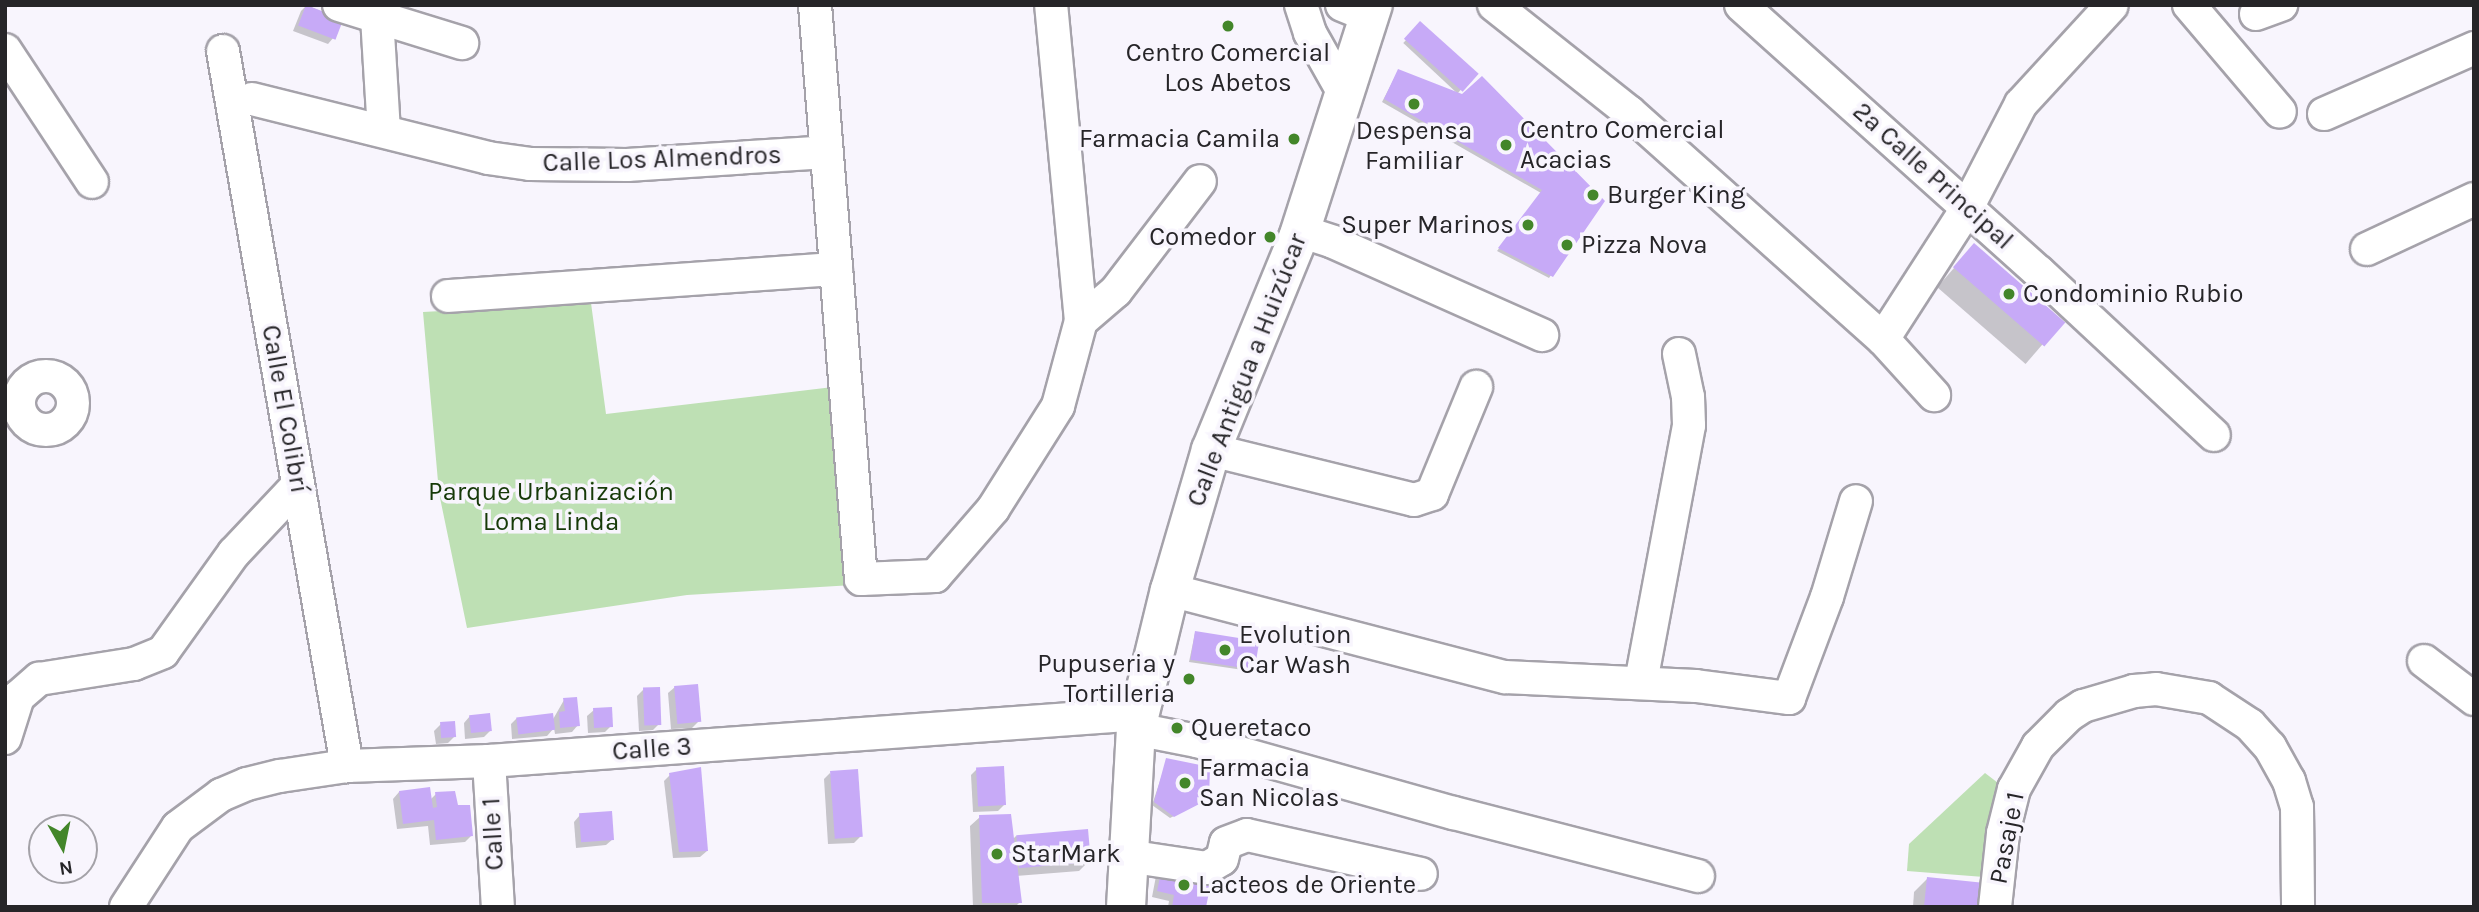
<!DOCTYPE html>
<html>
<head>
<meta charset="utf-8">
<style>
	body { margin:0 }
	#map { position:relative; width:2479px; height:912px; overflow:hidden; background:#f8f5fd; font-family:Karla,sans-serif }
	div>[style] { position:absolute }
	.green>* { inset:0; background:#bee0b4 }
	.shadow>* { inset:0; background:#0003; transform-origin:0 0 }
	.building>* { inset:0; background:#c7aaf7; transform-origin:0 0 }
	.roads { filter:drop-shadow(2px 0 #a5a2aa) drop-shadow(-2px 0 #a5a2aa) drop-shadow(0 2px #a5a2aa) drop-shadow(0 -2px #a5a2aa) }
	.minor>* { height:32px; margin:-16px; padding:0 16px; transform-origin:16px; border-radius:16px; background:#fff }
	.minor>.ring { margin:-16px; padding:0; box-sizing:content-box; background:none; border:32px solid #fff; border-radius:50% }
	.major>* { height:38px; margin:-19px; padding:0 19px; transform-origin:19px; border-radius:19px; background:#fff }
	.dots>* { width:19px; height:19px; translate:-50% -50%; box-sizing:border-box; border:4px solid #f8f5fd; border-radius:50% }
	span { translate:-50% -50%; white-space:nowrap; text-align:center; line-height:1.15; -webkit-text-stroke:7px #f8f5fd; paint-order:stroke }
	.poi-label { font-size:26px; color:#262528 }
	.left { translate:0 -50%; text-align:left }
	.right { translate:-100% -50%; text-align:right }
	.street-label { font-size:26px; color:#262528 }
	.park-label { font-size:26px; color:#163908 }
	.frame { position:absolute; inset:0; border:7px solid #262528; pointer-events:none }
	.north { position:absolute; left:28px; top:814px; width:70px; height:70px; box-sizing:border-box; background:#f8f5fd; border:2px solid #a4a2a8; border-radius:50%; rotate:171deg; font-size:19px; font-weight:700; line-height:28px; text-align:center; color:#262528 }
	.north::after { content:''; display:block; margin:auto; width:24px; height:32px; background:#43862a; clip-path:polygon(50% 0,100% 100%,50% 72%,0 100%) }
</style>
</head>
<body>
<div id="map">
	<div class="green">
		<i style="clip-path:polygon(591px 303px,606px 414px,833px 387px,853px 585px,687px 595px,467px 628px,439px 493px,423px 312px)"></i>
		<i style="clip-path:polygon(1985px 773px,2010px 792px,1984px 877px,1907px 871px,1909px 844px)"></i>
	</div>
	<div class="shadow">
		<i style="clip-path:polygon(307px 5px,340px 20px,334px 37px,328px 44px,293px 31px,301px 11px)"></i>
		<i style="left:1421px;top:24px;width:74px;height:26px;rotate:43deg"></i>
		<i style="clip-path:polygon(1398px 71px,1462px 96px,1602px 201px,1549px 278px,1497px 251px,1541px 193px,1382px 102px)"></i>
		<i style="left:1974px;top:245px;width:117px;height:56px;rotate:41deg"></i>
		<i style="clip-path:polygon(1195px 633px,1253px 669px,1250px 671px,1189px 662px)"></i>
		<i style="clip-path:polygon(675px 687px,699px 721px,692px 728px,671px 729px,668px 693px)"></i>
		<i style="clip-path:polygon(644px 689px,659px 724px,653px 730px,639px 731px,637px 696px)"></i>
		<i style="clip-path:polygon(564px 700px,578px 725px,572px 732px,555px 734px,554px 728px,547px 736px,512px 739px,511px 724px,517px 718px,552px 721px)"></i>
		<i style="clip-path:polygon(594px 710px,611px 726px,605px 732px,588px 733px,587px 716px)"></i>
		<i style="clip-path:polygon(470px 716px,490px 731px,484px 737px,465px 739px,464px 723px)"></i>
		<i style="clip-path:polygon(441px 724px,455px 736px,448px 743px,436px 744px,434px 731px)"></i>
		<i style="clip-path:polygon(1167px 760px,1204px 801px,1170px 818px,1152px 805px)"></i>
		<i style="clip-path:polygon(977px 769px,1004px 805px,998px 811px,973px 812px,971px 775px)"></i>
		<i style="clip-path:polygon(830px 773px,861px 836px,854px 843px,828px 844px,824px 779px)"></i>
		<i style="clip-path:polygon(670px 775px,707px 851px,700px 857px,673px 858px,664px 781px)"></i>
		<i style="clip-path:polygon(399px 792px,430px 800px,436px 794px,456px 807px,471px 836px,465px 842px,430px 845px,428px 826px,397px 829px,393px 799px)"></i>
		<i style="clip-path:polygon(580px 815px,613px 839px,606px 845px,576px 848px,574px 822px)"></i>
		<i style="clip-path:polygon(980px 817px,1012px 840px,1016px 836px,1089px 861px,1079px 871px,1016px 876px,1020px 902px,1015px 907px,973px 907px,970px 826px)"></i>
		<i style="clip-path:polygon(1163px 869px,1204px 907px,1168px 907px,1169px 901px,1152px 897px,1156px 876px)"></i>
		<i style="clip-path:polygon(1927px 879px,1981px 907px,1913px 907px,1914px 892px)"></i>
	</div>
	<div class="building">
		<i style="left:306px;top:5px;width:40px;height:22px;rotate:21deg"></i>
		<i style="left:1420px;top:21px;width:79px;height:24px;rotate:42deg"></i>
		<i style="clip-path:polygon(1398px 69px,1462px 94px,1482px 76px,1605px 201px,1553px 277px,1498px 248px,1542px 190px,1384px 99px)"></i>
		<i style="left:1974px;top:243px;width:121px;height:32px;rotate:41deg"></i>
		<i style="left:1195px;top:631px;width:65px;height:29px;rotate:9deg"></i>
		<i style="left:698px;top:684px;width:38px;height:24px;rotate:85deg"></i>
		<i style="left:660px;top:687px;width:38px;height:17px;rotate:88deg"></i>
		<i style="clip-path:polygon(577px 697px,580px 726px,560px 728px,559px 712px,565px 711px,563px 698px)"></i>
		<i style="left:612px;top:707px;width:20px;height:19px;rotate:87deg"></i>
		<i style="left:490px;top:713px;width:18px;height:21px;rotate:84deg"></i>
		<i style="left:553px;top:713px;width:17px;height:37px;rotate:83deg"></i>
		<i style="left:455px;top:721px;width:16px;height:15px;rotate:86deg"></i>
		<i style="clip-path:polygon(1166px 758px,1210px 767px,1209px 799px,1174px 817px,1154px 802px)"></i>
		<i style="left:1004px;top:766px;width:39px;height:28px;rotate:87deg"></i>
		<i style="clip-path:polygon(701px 767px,708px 851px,679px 852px,669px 773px)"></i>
		<i style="left:858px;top:769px;width:68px;height:28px;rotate:86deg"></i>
		<i style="clip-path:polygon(430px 787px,433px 808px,437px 807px,435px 792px,455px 791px,458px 805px,470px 805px,473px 836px,436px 840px,434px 820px,403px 824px,399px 791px)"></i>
		<i style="left:612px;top:811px;width:29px;height:33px;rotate:86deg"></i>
		<i style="clip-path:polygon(1011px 814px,1022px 903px,982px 903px,979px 815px)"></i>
		<i style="left:1088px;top:829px;width:33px;height:72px;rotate:85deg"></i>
		<i style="clip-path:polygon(1162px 868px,1212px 878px,1206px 907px,1172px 907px,1174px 895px,1157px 891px)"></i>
		<i style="clip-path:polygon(1927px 877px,1985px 883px,1983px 907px,1924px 907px)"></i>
	</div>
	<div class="roads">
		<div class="minor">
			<i style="left:339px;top:5px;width:129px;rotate:17.2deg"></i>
			<i style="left:815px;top:5px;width:576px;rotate:85.42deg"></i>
			<i style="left:861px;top:579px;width:74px;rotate:-2.3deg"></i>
			<i style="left:935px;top:576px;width:89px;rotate:-49.1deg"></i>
			<i style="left:993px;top:509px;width:122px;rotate:-57.7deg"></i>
			<i style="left:1058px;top:406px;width:88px;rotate:-74.9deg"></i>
			<i style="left:1081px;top:321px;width:317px;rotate:-95.4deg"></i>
			<i style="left:1301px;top:5px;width:29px;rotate:72deg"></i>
			<i style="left:1310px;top:33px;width:71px;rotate:60.6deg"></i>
			<i style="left:1342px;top:5px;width:29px;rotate:22deg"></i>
			<i style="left:1494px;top:5px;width:172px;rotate:38.4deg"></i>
			<i style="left:1629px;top:112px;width:341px;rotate:41.8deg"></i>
			<i style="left:1883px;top:339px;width:76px;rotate:47.7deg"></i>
			<i style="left:1741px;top:5px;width:400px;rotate:41.9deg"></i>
			<i style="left:2039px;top:272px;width:239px;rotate:43deg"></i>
			<i style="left:2189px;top:5px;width:140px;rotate:49.6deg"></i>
			<i style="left:2256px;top:14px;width:27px;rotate:-20deg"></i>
			<i style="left:377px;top:17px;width:114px;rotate:86.5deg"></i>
			<i style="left:5px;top:50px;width:158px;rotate:56.6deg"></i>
			<i style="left:223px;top:51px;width:726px;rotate:80.16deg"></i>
			<i style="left:252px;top:99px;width:243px;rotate:14deg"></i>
			<i style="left:488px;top:158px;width:42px;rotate:8.1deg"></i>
			<i style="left:530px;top:164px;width:97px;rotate:0.6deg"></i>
			<i style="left:627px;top:165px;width:200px;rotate:-3.7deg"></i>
			<i style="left:2324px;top:114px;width:164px;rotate:-23.7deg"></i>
			<i style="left:1300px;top:231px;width:35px;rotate:18deg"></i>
			<i style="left:1333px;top:242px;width:229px;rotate:24deg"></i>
			<i style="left:2367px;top:249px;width:118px;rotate:-25deg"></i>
			<i style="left:448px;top:296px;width:389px;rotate:-4deg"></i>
			<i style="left:1081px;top:321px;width:46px;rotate:-40.6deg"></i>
			<i style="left:1116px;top:291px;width:138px;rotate:-52.6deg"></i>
			<i style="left:1883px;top:339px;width:153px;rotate:-57.2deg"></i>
			<i style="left:1966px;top:210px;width:119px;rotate:-62.6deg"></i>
			<i style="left:2021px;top:104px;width:134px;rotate:-47.4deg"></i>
			<i class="ring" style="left:19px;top:376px;width:22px;height:22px"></i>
			<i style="left:1211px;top:450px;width:209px;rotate:13.8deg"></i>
			<i style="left:1414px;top:500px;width:19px;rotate:-18deg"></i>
			<i style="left:1432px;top:494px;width:116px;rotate:-67.6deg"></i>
			<i style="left:1170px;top:590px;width:346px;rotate:14.6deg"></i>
			<i style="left:1505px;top:677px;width:191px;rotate:2.7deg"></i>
			<i style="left:1696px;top:686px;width:94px;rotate:7.4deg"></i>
			<i style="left:1789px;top:698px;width:108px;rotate:-69.4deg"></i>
			<i style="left:1827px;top:597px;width:100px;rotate:-73.2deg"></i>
			<i style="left:2424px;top:661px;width:63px;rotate:37.2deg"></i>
			<i style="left:1641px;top:682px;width:261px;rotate:-79.4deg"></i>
			<i style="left:1689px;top:425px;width:28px;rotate:-92deg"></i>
			<i style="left:1688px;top:397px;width:44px;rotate:-101.8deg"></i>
			<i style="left:1136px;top:729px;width:62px;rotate:11.1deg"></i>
			<i style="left:1197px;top:741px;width:267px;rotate:15.7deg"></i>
			<i style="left:1454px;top:813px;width:252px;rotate:14.5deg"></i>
			<i style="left:5px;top:738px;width:43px;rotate:-72.4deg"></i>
			<i style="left:18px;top:697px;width:28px;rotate:-41deg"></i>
			<i style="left:39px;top:679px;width:96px;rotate:-9deg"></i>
			<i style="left:134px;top:664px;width:31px;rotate:-22deg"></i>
			<i style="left:163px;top:652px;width:122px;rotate:-54.4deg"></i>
			<i style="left:234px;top:553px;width:93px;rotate:-46.7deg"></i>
			<i style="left:489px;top:761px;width:146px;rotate:86.5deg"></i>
			<i style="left:1127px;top:856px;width:81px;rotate:8.5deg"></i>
			<i style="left:1207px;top:868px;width:17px;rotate:-31deg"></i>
			<i style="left:1222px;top:859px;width:16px;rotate:-76deg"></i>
			<i style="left:1226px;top:843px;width:22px;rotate:-21deg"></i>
			<i style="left:1247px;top:835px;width:178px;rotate:12.6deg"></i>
			<i style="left:126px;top:907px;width:95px;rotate:-57deg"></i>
			<i style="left:178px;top:827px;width:54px;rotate:-36.7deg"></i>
			<i style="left:221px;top:795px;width:28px;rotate:-23deg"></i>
			<i style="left:247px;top:784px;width:34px;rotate:-14deg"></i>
			<i style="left:280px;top:776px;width:68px;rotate:-8.5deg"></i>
			<i style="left:347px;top:766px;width:142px;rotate:-2deg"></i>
			<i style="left:489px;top:761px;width:653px;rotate:-4.13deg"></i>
			<i style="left:1995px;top:907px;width:74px;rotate:-83.8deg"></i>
			<i style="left:2003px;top:833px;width:45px;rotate:-76deg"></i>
			<i style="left:2014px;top:789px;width:49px;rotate:-60.8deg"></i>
			<i style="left:2038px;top:746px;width:44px;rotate:-45deg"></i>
			<i style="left:2069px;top:715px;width:17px;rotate:-33deg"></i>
			<i style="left:2083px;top:706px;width:53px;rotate:-16.4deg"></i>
			<i style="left:2134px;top:691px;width:22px;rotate:-5deg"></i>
			<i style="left:2156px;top:689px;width:54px;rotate:9.6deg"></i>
			<i style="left:2209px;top:698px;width:49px;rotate:33.4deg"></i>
			<i style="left:2250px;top:725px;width:30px;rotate:48deg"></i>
			<i style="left:2270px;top:747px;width:39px;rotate:61deg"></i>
			<i style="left:2289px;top:781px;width:27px;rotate:73deg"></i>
			<i style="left:2297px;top:807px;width:100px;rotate:89.4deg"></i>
		</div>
		<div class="major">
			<i style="left:1126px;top:907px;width:178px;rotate:-86.8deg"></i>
			<i style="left:1136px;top:729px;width:143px;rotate:-76.3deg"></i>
			<i style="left:1170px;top:590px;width:146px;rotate:-73.7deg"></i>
			<i style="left:1211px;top:450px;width:229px;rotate:-67.7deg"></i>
			<i style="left:1298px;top:238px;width:245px;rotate:-72.2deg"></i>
		</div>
	</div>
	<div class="dots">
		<i style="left:1228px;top:26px;background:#43862a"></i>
		<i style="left:1414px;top:104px;background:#43862a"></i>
		<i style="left:1294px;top:139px;background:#43862a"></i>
		<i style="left:1506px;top:145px;background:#43862a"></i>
		<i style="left:1593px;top:195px;background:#43862a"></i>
		<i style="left:1528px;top:225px;background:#43862a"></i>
		<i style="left:1270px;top:237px;background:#43862a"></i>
		<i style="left:1567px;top:245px;background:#43862a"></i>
		<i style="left:2009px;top:294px;background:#43862a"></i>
		<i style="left:1225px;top:650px;background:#43862a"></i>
		<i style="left:1189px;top:679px;background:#43862a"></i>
		<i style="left:1177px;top:728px;background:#43862a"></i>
		<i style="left:1185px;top:783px;background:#43862a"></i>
		<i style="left:997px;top:854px;background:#43862a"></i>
		<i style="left:1184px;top:885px;background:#43862a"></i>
	</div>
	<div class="poi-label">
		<span style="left:1228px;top:68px">Centro Comercial<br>Los Abetos</span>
		<span class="left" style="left:1520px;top:145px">Centro Comercial<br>Acacias</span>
		<span style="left:1414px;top:146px">Despensa<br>Familiar</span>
		<span class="right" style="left:1280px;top:139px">Farmacia Camila</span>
		<span class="left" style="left:1607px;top:195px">Burger King</span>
		<span class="right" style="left:1514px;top:225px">Super Marinos</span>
		<span class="right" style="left:1256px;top:237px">Comedor</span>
		<span class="left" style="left:1581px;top:245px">Pizza Nova</span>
		<span class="left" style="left:2023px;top:294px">Condominio Rubio</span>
		<span class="left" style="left:1239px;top:650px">Evolution<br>Car Wash</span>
		<span class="right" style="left:1175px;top:679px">Pupuseria y<br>Tortilleria</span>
		<span class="left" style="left:1191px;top:728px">Queretaco</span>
		<span class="left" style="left:1199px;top:783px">Farmacia<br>San Nicolas</span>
		<span class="left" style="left:1011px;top:854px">StarMark</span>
		<span class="left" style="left:1198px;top:885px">Lacteos de Oriente</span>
	</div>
	<div class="street-label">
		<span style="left:662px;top:159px;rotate:-2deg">Calle Los Almendros</span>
		<span style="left:1933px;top:176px;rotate:42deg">2a Calle Principal</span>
		<span style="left:1247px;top:370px;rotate:-69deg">Calle Antigua a Huizúcar</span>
		<span style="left:285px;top:409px;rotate:80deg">Calle El Colibrí</span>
		<span style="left:652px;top:749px;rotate:-4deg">Calle 3</span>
		<span style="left:493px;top:834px;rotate:-93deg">Calle 1</span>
		<span style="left:2007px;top:838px;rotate:-79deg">Pasaje 1</span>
	</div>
	<div class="park-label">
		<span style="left:551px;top:507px">Parque Urbanización<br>Loma Linda</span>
	</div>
	<div class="frame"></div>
	<div class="north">N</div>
</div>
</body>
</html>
